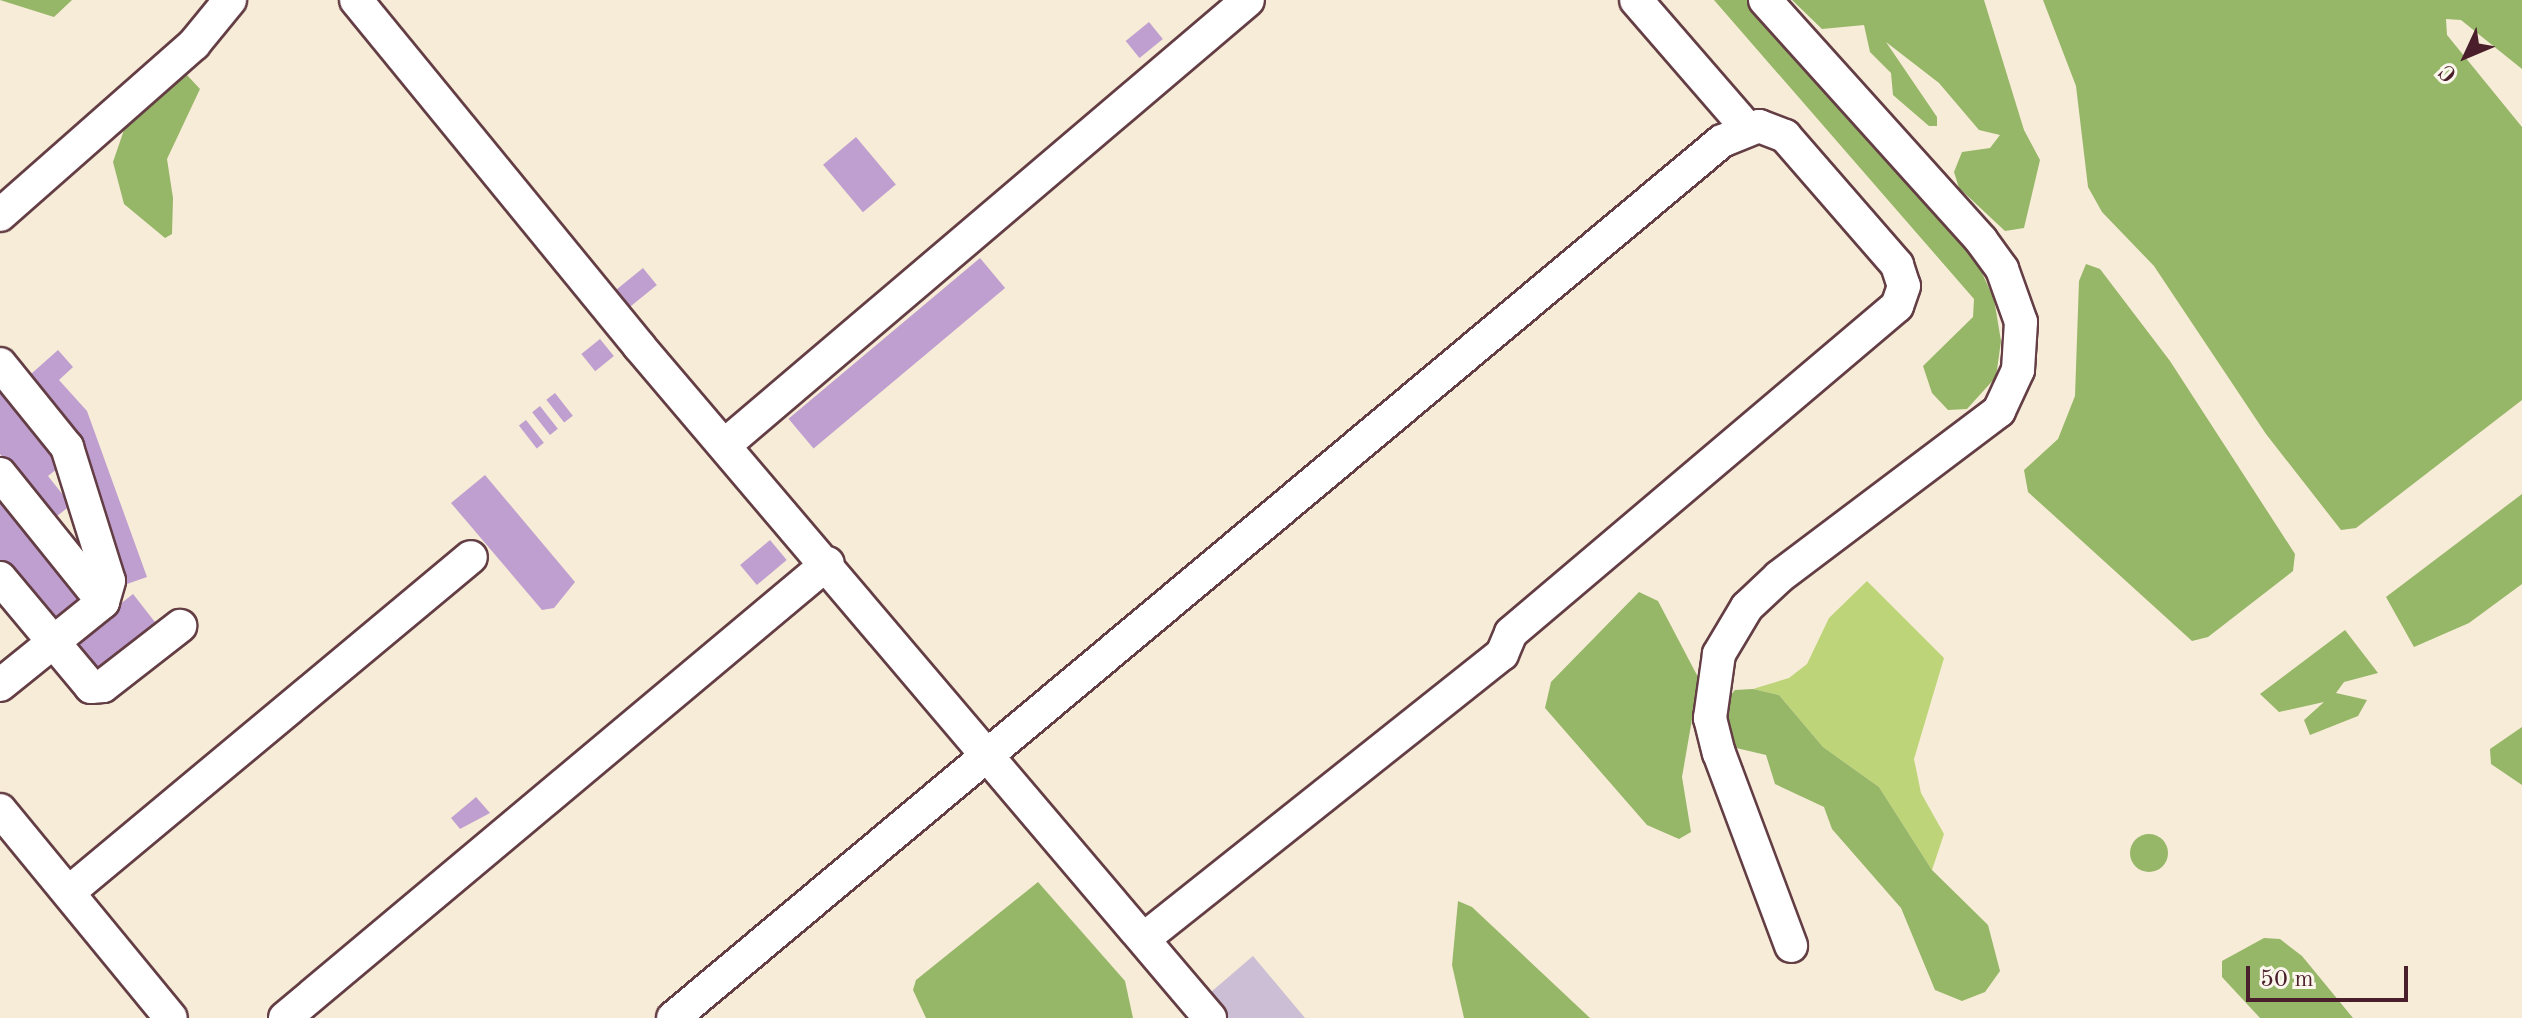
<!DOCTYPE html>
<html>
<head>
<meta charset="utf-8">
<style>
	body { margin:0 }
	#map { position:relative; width:2522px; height:1018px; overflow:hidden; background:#f7ecd7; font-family:"Old Standard TT",serif }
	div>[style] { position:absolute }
	.industrial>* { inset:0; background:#ccbed4 }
	.green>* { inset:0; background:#bdd478 }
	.forest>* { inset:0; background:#96b668 }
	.round { border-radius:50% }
	.building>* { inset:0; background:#bf9fcf; transform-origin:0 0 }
	.roads { filter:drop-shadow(2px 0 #643e45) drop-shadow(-2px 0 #643e45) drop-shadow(0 2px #643e45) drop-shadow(0 -2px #643e45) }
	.minor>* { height:32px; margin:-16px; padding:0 16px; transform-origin:16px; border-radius:16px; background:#fff }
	span { translate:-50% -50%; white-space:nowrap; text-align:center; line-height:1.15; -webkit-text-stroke:7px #fbf7ec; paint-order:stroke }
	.north { position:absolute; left:2426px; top:16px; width:80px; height:80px; -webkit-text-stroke:6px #fbf7ec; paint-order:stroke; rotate:226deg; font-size:22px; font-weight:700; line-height:32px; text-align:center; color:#4a1f2b }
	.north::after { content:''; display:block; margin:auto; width:28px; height:36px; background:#4a1f2b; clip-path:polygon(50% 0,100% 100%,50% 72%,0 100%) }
	.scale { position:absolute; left:2246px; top:966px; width:162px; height:36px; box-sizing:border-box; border:4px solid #4a1f2b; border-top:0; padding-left:10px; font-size:24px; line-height:28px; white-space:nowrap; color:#4a1f2b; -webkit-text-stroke:6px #fbf7ec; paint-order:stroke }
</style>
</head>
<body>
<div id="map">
	<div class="industrial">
		<i style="clip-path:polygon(1253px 956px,1305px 1018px,1197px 1018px,1190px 1010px)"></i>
	</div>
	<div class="green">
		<i style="clip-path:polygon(1867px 581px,1944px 658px,1914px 759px,1921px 793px,1944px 834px,1932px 870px,1879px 787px,1823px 747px,1779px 695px,1753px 689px,1789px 678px,1807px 664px,1829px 618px)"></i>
	</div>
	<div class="forest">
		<i style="clip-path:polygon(0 0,72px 0,54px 17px)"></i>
		<i style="clip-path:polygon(1714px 0,1748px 0,1971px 249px,1994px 299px,2001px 341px,1996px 377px,1967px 409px,1948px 410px,1932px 393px,1923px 366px,1973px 317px,1974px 299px)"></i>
		<i style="clip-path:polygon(1792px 0,1984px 0,2024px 130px,2040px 160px,2024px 228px,2005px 231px,1959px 188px,1954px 172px,1962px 152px,1990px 148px,2000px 135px,1979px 130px,1939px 83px,1886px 42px,1937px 117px,1937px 126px,1929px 126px,1893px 95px,1891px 73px,1870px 52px,1864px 25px,1822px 29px)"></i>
		<i style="clip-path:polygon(2043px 0,2522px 0,2522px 69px,2461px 20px,2446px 19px,2447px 35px,2522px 127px,2522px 400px,2356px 528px,2341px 530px,2266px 434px,2154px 266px,2102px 212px,2088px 187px,2076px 86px)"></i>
		<i style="clip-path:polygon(186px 74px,200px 89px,167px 159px,173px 198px,172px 234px,165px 238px,124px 204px,113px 162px,126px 124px)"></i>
		<i style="clip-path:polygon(2086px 264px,2100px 269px,2170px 361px,2295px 554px,2293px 571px,2208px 637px,2192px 641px,2028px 492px,2024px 470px,2058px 439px,2075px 396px,2079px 281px)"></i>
		<i style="clip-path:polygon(2522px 494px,2522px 584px,2469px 623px,2414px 647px,2386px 597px)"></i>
		<i style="clip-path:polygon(1639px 592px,1658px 601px,1699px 679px,1682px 777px,1691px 832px,1679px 839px,1647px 825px,1545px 708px,1551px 682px)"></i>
		<i style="clip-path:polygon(2345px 630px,2378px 673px,2344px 682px,2336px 693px,2367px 700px,2358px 716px,2310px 735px,2304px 720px,2324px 702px,2279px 712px,2260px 694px)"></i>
		<i style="clip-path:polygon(1753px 689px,1779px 695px,1823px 747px,1879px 787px,1932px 870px,1988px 925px,2000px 971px,1985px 992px,1962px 1001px,1935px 990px,1901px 908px,1832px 829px,1824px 807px,1775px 784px,1766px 755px,1732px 747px,1724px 703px,1735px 690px)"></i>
		<i style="clip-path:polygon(2522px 727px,2522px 785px,2491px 764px,2490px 749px)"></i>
		<i class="round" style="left:2130px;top:834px;width:38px;height:38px"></i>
		<i style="clip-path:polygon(1038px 882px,1125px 981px,1133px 1018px,926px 1018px,913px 990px,916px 980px)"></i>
		<i style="clip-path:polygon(1458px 901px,1472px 907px,1590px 1018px,1464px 1018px,1452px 965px)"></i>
		<i style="clip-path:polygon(2264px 938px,2280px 939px,2302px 956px,2353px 1018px,2260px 1018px,2222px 977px,2222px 961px)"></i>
	</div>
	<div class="building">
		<i style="left:1149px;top:22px;width:22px;height:30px;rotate:51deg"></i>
		<i style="left:856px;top:137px;width:62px;height:43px;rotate:50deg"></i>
		<i style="left:980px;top:258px;width:39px;height:250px;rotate:50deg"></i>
		<i style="left:643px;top:268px;width:22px;height:36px;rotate:51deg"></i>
		<i style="left:600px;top:339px;width:22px;height:24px;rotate:51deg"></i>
		<i style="clip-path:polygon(58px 350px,73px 367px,59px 380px,87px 411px,147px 577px,124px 585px,22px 382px)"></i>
		<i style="clip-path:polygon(0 387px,62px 465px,48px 476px,71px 505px,52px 520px,0 454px)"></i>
		<i style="left:555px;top:393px;width:29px;height:11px;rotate:52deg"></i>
		<i style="left:540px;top:406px;width:29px;height:10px;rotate:52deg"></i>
		<i style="left:526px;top:420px;width:29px;height:9px;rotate:52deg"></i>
		<i style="clip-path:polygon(485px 475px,575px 582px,554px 608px,542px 610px,451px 503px)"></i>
		<i style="clip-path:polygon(0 491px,87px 602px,53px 629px,0 561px)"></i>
		<i style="left:770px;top:540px;width:26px;height:39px;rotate:50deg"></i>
		<i style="left:133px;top:594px;width:42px;height:82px;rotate:52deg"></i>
		<i style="clip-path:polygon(476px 797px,490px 813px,460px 829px,451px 818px)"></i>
	</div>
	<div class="roads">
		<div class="minor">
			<i style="left:356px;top:0;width:447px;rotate:50.7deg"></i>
			<i style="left:639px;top:346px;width:882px;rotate:49.65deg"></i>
			<i style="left:1636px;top:0;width:168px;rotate:49.1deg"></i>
			<i style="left:1765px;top:0;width:323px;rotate:48deg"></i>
			<i style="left:1981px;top:240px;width:36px;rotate:54deg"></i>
			<i style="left:2002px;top:269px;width:56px;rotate:70.3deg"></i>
			<i style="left:2021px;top:322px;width:48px;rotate:93.6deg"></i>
			<i style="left:2018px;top:370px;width:45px;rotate:114.9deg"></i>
			<i style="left:1999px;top:411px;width:276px;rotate:143deg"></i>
			<i style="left:1779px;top:577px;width:44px;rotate:136.8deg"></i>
			<i style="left:1747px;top:607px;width:55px;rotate:120.8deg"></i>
			<i style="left:1719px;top:654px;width:65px;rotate:98deg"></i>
			<i style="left:1710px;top:718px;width:36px;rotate:76deg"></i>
			<i style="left:1719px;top:753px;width:206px;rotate:69.5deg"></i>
			<i style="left:0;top:215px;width:259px;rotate:-41.4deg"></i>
			<i style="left:194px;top:44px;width:57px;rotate:-50.7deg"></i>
			<i style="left:0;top:364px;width:107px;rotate:51.1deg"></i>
			<i style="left:67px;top:447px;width:140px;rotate:72.6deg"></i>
			<i style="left:109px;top:581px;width:22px;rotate:106deg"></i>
			<i style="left:103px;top:602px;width:132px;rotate:141.1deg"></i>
			<i style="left:726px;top:444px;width:685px;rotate:-40.38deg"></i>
			<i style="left:0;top:474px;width:164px;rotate:51.2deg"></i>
			<i style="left:0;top:578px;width:142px;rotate:50.1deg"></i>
			<i style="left:91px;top:687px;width:12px;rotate:-5deg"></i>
			<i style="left:103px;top:686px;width:98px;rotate:-37.9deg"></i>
			<i style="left:0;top:810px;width:269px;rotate:50.6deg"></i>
			<i style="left:69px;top:892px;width:523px;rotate:-39.81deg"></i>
			<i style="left:285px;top:1018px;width:708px;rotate:-39.96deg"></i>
			<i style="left:673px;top:1018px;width:1367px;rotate:-39.9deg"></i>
			<i style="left:1722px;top:141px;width:40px;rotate:-22deg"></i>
			<i style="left:1759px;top:126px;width:28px;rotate:21deg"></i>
			<i style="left:1785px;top:136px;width:171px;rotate:49deg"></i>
			<i style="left:1897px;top:265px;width:22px;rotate:72deg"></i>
			<i style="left:1904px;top:286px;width:21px;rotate:109deg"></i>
			<i style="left:1897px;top:306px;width:506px;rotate:139.73deg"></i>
			<i style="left:1511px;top:633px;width:23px;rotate:113deg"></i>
			<i style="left:1502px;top:654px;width:456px;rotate:141.5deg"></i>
		</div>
	</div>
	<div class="north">С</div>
	<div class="scale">50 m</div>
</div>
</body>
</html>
